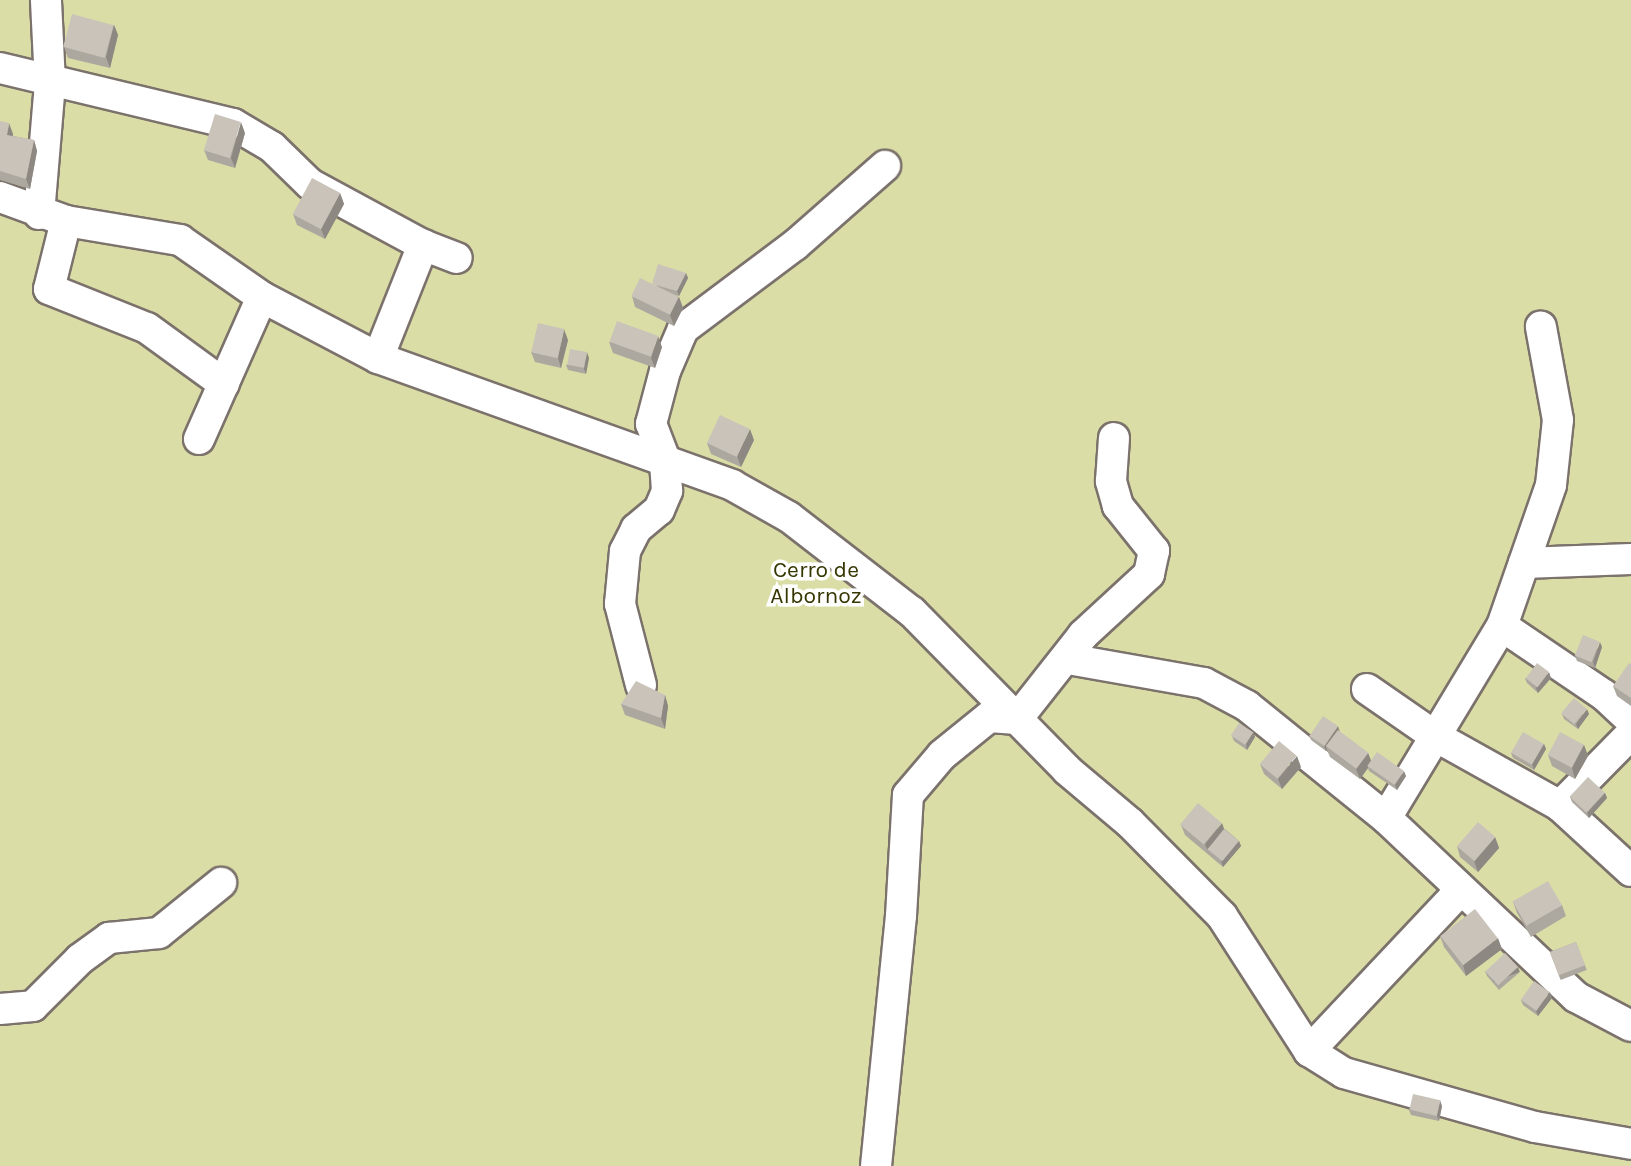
<!DOCTYPE html>
<html>
<head>
<meta charset="utf-8">
<style>
	body { margin:0 }
	#map { position:relative; width:1631px; height:1166px; overflow:hidden; background:#fffaf7; font-family:Karla,sans-serif }
	div>[style] { position:absolute }
	.green>* { inset:0; background:#dadea6; transform-origin:0 0 }
	.roads { filter:drop-shadow(2px 0 #7c726c) drop-shadow(-2px 0 #7c726c) drop-shadow(0 2px #7c726c) drop-shadow(0 -2px #7c726c) }
	.street>* { height:30px; margin:-15px; padding:0 15px; transform-origin:15px; border-radius:15px; background:#fff }
	.wall>* { inset:0; background:#ada89f; transform-origin:0 0 }
	.shaded-wall>* { inset:0; background:#8d8882; transform-origin:0 0 }
	.building>* { inset:0; background:#c9c3b9; transform-origin:0 0 }
	span { translate:-50% -50%; white-space:nowrap; text-align:center; line-height:1.15; -webkit-text-stroke:7px #fff; paint-order:stroke }
	.park-label { font-size:23px; color:#363702 }
</style>
</head>
<body>
<div id="map">
	<div class="green">
		<i style="left:0;top:0;width:1631px;height:1166px"></i>
	</div>
	<div class="roads">
		<div class="street">
			<i style="left:0;top:68px;width:240px;rotate:13.5deg"></i>
			<i style="left:233px;top:124px;width:45px;rotate:30.5deg"></i>
			<i style="left:272px;top:147px;width:53px;rotate:44.2deg"></i>
			<i style="left:310px;top:184px;width:128px;rotate:28.4deg"></i>
			<i style="left:423px;top:245px;width:36px;rotate:21deg"></i>
			<i style="left:0;top:197px;width:70px;rotate:20deg"></i>
			<i style="left:66px;top:221px;width:116px;rotate:9.5deg"></i>
			<i style="left:180px;top:240px;width:100px;rotate:34.8deg"></i>
			<i style="left:262px;top:297px;width:131px;rotate:27.7deg"></i>
			<i style="left:378px;top:358px;width:376px;rotate:19.7deg"></i>
			<i style="left:732px;top:485px;width:65px;rotate:29.3deg"></i>
			<i style="left:789px;top:517px;width:155px;rotate:37.7deg"></i>
			<i style="left:912px;top:612px;width:221px;rotate:45.5deg"></i>
			<i style="left:1067px;top:770px;width:82px;rotate:40.1deg"></i>
			<i style="left:1130px;top:823px;width:131px;rotate:45.3deg"></i>
			<i style="left:1222px;top:916px;width:161px;rotate:57.2deg"></i>
			<i style="left:1309px;top:1051px;width:41px;rotate:32.2deg"></i>
			<i style="left:1344px;top:1073px;width:198px;rotate:15.8deg"></i>
			<i style="left:1535px;top:1127px;width:97px;rotate:10deg"></i>
			<i style="left:39px;top:214px;width:131px;rotate:-85.2deg"></i>
			<i style="left:50px;top:83px;width:83px;rotate:-92.8deg"></i>
			<i style="left:66px;top:221px;width:70px;rotate:104deg"></i>
			<i style="left:49px;top:289px;width:105px;rotate:21.7deg"></i>
			<i style="left:147px;top:328px;width:95px;rotate:36deg"></i>
			<i style="left:378px;top:358px;width:122px;rotate:-68.3deg"></i>
			<i style="left:199px;top:439px;width:155px;rotate:-66.1deg"></i>
			<i style="left:1524px;top:563px;width:107px;rotate:-2.1deg"></i>
			<i style="left:1502px;top:626px;width:123px;rotate:34.1deg"></i>
			<i style="left:1604px;top:695px;width:37px;rotate:43deg"></i>
			<i style="left:1068px;top:659px;width:138px;rotate:10deg"></i>
			<i style="left:1204px;top:683px;width:49px;rotate:28.1deg"></i>
			<i style="left:1247px;top:706px;width:179px;rotate:38.9deg"></i>
			<i style="left:1386px;top:818px;width:261px;rotate:43.3deg"></i>
			<i style="left:1576px;top:997px;width:62px;rotate:27.8deg"></i>
			<i style="left:641px;top:685px;width:84px;rotate:-104.5deg"></i>
			<i style="left:620px;top:604px;width:53px;rotate:-84.6deg"></i>
			<i style="left:625px;top:551px;width:25px;rotate:-63deg"></i>
			<i style="left:636px;top:529px;width:30px;rotate:-40deg"></i>
			<i style="left:659px;top:510px;width:21px;rotate:-67deg"></i>
			<i style="left:667px;top:491px;width:31px;rotate:-94deg"></i>
			<i style="left:665px;top:460px;width:39px;rotate:-111deg"></i>
			<i style="left:651px;top:424px;width:55px;rotate:-75.2deg"></i>
			<i style="left:665px;top:371px;width:46px;rotate:-66.8deg"></i>
			<i style="left:683px;top:329px;width:140px;rotate:-36.9deg"></i>
			<i style="left:795px;top:245px;width:120px;rotate:-41.3deg"></i>
			<i style="left:1367px;top:689px;width:83px;rotate:34.7deg"></i>
			<i style="left:1435px;top:736px;width:143px;rotate:29.2deg"></i>
			<i style="left:1560px;top:806px;width:96px;rotate:42.5deg"></i>
			<i style="left:1560px;top:806px;width:101px;rotate:-45.4deg"></i>
			<i style="left:1386px;top:818px;width:224px;rotate:-58.9deg"></i>
			<i style="left:1502px;top:626px;width:149px;rotate:-70.8deg"></i>
			<i style="left:1551px;top:485px;width:65px;rotate:-83.9deg"></i>
			<i style="left:1558px;top:420px;width:95px;rotate:-100.4deg"></i>
			<i style="left:0;top:1009px;width:33px;rotate:-5deg"></i>
			<i style="left:33px;top:1006px;width:66px;rotate:-45deg"></i>
			<i style="left:80px;top:959px;width:36px;rotate:-36deg"></i>
			<i style="left:109px;top:938px;width:50px;rotate:-5.7deg"></i>
			<i style="left:159px;top:933px;width:80px;rotate:-38.9deg"></i>
			<i style="left:1309px;top:1051px;width:220px;rotate:-46.7deg"></i>
			<i style="left:876px;top:1166px;width:251px;rotate:-84.3deg"></i>
			<i style="left:901px;top:916px;width:121px;rotate:-86.7deg"></i>
			<i style="left:908px;top:795px;width:52px;rotate:-49.6deg"></i>
			<i style="left:942px;top:755px;width:60px;rotate:-39deg"></i>
			<i style="left:989px;top:717px;width:28px;rotate:4deg"></i>
			<i style="left:1017px;top:719px;width:107px;rotate:-51.8deg"></i>
			<i style="left:1083px;top:635px;width:90px;rotate:-42.7deg"></i>
			<i style="left:1149px;top:574px;width:24px;rotate:-78deg"></i>
			<i style="left:1154px;top:551px;width:58px;rotate:-128.7deg"></i>
			<i style="left:1118px;top:506px;width:26px;rotate:-106deg"></i>
			<i style="left:1111px;top:481px;width:43px;rotate:-86deg"></i>
		</div>
	</div>
	<div class="wall">
		<i style="clip-path:polygon(114px 25px,118px 35px,110px 68px,68px 58px,64px 47px)"></i>
		<i style="clip-path:polygon(0 121px,13px 134px,13px 136px,34px 140px,37px 151px,30px 189px,0 180px)"></i>
		<i style="clip-path:polygon(245px 133px,235px 168px,208px 160px,204px 150px)"></i>
		<i style="clip-path:polygon(340px 193px,344px 204px,325px 239px,297px 225px,293px 214px)"></i>
		<i style="clip-path:polygon(686px 273px,688px 278px,679px 296px,675px 295px,679px 297px,683px 308px,674px 326px,635px 307px,632px 296px)"></i>
		<i style="clip-path:polygon(568px 340px,561px 368px,535px 362px,531px 352px)"></i>
		<i style="clip-path:polygon(609px 342px,662px 347px,655px 368px,613px 353px)"></i>
		<i style="clip-path:polygon(589px 358px,586px 374px,568px 370px,566px 365px)"></i>
		<i style="clip-path:polygon(754px 440px,741px 467px,711px 454px,707px 443px)"></i>
		<i style="clip-path:polygon(1602px 647px,1595px 668px,1577px 661px,1575px 656px)"></i>
		<i style="clip-path:polygon(1631px 664px,1631px 706px,1617px 696px,1613px 686px)"></i>
		<i style="clip-path:polygon(1525px 678px,1551px 678px,1538px 693px,1527px 683px)"></i>
		<i style="clip-path:polygon(665px 695px,668px 706px,665px 729px,625px 715px,621px 704px)"></i>
		<i style="clip-path:polygon(1562px 714px,1589px 714px,1578px 729px,1564px 719px)"></i>
		<i style="clip-path:polygon(1253px 732px,1255px 737px,1247px 750px,1234px 741px,1232px 736px)"></i>
		<i style="clip-path:polygon(1340px 732px,1368px 753px,1371px 761px,1406px 776px,1397px 790px,1369px 771px,1368px 768px,1360px 779px,1330px 757px,1327px 750px,1326px 751px,1311px 740px,1309px 735px)"></i>
		<i style="clip-path:polygon(1544px 744px,1546px 749px,1534px 770px,1513px 758px,1511px 753px)"></i>
		<i style="clip-path:polygon(1584px 745px,1588px 756px,1575px 779px,1552px 766px,1548px 755px)"></i>
		<i style="clip-path:polygon(1260px 764px,1301px 767px,1282px 789px,1264px 774px)"></i>
		<i style="clip-path:polygon(1605px 793px,1607px 798px,1589px 818px,1572px 802px,1570px 797px)"></i>
		<i style="clip-path:polygon(1181px 825px,1225px 829px,1239px 841px,1241px 846px,1223px 867px,1185px 835px)"></i>
		<i style="clip-path:polygon(1495px 837px,1499px 848px,1478px 872px,1460px 857px,1457px 846px)"></i>
		<i style="clip-path:polygon(1513px 902px,1562px 905px,1566px 916px,1531px 937px,1517px 913px)"></i>
		<i style="clip-path:polygon(1440px 936px,1502px 949px,1466px 976px,1444px 947px)"></i>
		<i style="left:1576px;top:942px;width:30px;height:28px;rotate:69deg"></i>
		<i style="clip-path:polygon(1485px 971px,1520px 972px,1499px 990px,1487px 976px)"></i>
		<i style="clip-path:polygon(1552px 998px,1538px 1016px,1523px 1005px,1521px 1000px)"></i>
		<i style="clip-path:polygon(1442px 1106px,1439px 1121px,1411px 1115px,1409px 1110px)"></i>
	</div>
	<div class="shaded-wall">
		<i style="clip-path:polygon(114px 25px,118px 35px,110px 68px,106px 57px)"></i>
		<i style="clip-path:polygon(241px 122px,245px 133px,235px 168px,231px 158px)"></i>
		<i style="clip-path:polygon(9px 123px,13px 134px,11px 146px,7px 135px)"></i>
		<i style="clip-path:polygon(34px 140px,37px 151px,30px 189px,26px 179px)"></i>
		<i style="clip-path:polygon(340px 193px,344px 204px,325px 239px,321px 229px)"></i>
		<i style="clip-path:polygon(686px 273px,688px 278px,679px 296px,677px 291px)"></i>
		<i style="clip-path:polygon(679px 297px,683px 308px,674px 326px,670px 315px)"></i>
		<i style="clip-path:polygon(564px 329px,568px 340px,561px 368px,558px 358px)"></i>
		<i style="clip-path:polygon(658px 336px,662px 347px,655px 368px,651px 358px)"></i>
		<i style="clip-path:polygon(587px 352px,589px 358px,586px 374px,584px 369px)"></i>
		<i style="clip-path:polygon(750px 429px,754px 440px,741px 467px,737px 456px)"></i>
		<i style="clip-path:polygon(1600px 642px,1602px 647px,1595px 668px,1593px 662px)"></i>
		<i style="clip-path:polygon(1549px 672px,1551px 678px,1538px 693px,1536px 688px)"></i>
		<i style="clip-path:polygon(665px 695px,668px 706px,665px 729px,661px 718px)"></i>
		<i style="clip-path:polygon(1587px 709px,1589px 714px,1578px 729px,1576px 724px)"></i>
		<i style="clip-path:polygon(1338px 726px,1340px 732px,1326px 746px,1327px 750px,1326px 751px,1324px 746px)"></i>
		<i style="clip-path:polygon(1253px 732px,1255px 737px,1247px 750px,1246px 744px)"></i>
		<i style="clip-path:polygon(1544px 744px,1546px 749px,1534px 770px,1532px 764px)"></i>
		<i style="clip-path:polygon(1584px 745px,1588px 756px,1575px 779px,1572px 768px)"></i>
		<i style="clip-path:polygon(1368px 753px,1372px 763px,1368px 766px,1368px 768px,1360px 779px,1356px 769px)"></i>
		<i style="clip-path:polygon(1297px 756px,1301px 767px,1282px 789px,1278px 779px)"></i>
		<i style="clip-path:polygon(1404px 771px,1406px 776px,1397px 790px,1395px 785px)"></i>
		<i style="clip-path:polygon(1605px 793px,1607px 798px,1589px 818px,1587px 813px)"></i>
		<i style="clip-path:polygon(1222px 823px,1226px 834px,1207px 849px,1209px 855px,1205px 844px)"></i>
		<i style="clip-path:polygon(1495px 837px,1499px 848px,1478px 872px,1474px 861px)"></i>
		<i style="clip-path:polygon(1239px 841px,1241px 846px,1223px 867px,1221px 861px)"></i>
		<i style="clip-path:polygon(1498px 938px,1502px 949px,1466px 976px,1463px 965px)"></i>
		<i style="left:1518px;top:967px;width:5px;height:28px;rotate:68deg"></i>
		<i style="clip-path:polygon(1550px 992px,1552px 998px,1538px 1016px,1536px 1011px)"></i>
		<i style="clip-path:polygon(1440px 1100px,1442px 1106px,1439px 1121px,1437px 1116px)"></i>
	</div>
	<div class="building">
		<i style="left:72px;top:14px;width:43px;height:34px;rotate:15deg"></i>
		<i style="left:215px;top:114px;width:27px;height:38px;rotate:17deg"></i>
		<i style="clip-path:polygon(0 121px,9px 123px,7px 135px,34px 140px,26px 179px,0 171px)"></i>
		<i style="left:312px;top:178px;width:32px;height:41px;rotate:28deg"></i>
		<i style="clip-path:polygon(658px 264px,686px 273px,677px 291px,652px 284px)"></i>
		<i style="left:640px;top:278px;width:43px;height:20px;rotate:26deg"></i>
		<i style="left:617px;top:321px;width:44px;height:22px;rotate:20deg"></i>
		<i style="left:538px;top:323px;width:27px;height:30px;rotate:13deg"></i>
		<i style="left:570px;top:349px;width:17px;height:16px;rotate:10deg"></i>
		<i style="left:720px;top:415px;width:33px;height:31px;rotate:25deg"></i>
		<i style="left:1583px;top:635px;width:18px;height:22px;rotate:22deg"></i>
		<i style="left:1537px;top:663px;width:15px;height:19px;rotate:37deg"></i>
		<i style="clip-path:polygon(1629px 663px,1631px 664px,1631px 698px,1613px 686px)"></i>
		<i style="clip-path:polygon(636px 681px,665px 695px,661px 718px,621px 704px)"></i>
		<i style="left:1574px;top:698px;width:17px;height:20px;rotate:40deg"></i>
		<i style="left:1323px;top:716px;width:18px;height:24px;rotate:34deg"></i>
		<i style="left:1239px;top:723px;width:17px;height:15px;rotate:33deg"></i>
		<i style="left:1338px;top:730px;width:38px;height:20px;rotate:37deg"></i>
		<i style="left:1523px;top:732px;width:24px;height:24px;rotate:30deg"></i>
		<i style="left:1560px;top:732px;width:27px;height:26px;rotate:28deg"></i>
		<i style="left:1279px;top:741px;width:23px;height:30px;rotate:40deg"></i>
		<i style="left:1377px;top:752px;width:33px;height:17px;rotate:35deg"></i>
		<i style="left:1588px;top:777px;width:23px;height:27px;rotate:43deg"></i>
		<i style="left:1198px;top:803px;width:31px;height:28px;rotate:40deg"></i>
		<i style="left:1478px;top:822px;width:23px;height:32px;rotate:41deg"></i>
		<i style="left:1224px;top:829px;width:19px;height:26px;rotate:39deg"></i>
		<i style="left:1548px;top:881px;width:28px;height:41px;rotate:60deg"></i>
		<i style="left:1475px;top:909px;width:37px;height:44px;rotate:52deg"></i>
		<i style="left:1576px;top:942px;width:25px;height:28px;rotate:69deg"></i>
		<i style="left:1505px;top:953px;width:19px;height:27px;rotate:47deg"></i>
		<i style="left:1534px;top:981px;width:19px;height:23px;rotate:35deg"></i>
		<i style="left:1413px;top:1094px;width:28px;height:16px;rotate:13deg"></i>
	</div>
	<div class="park-label">
		<span style="left:816px;top:583px">Cerro de<br>Albornoz</span>
	</div>
</div>
</body>
</html>
